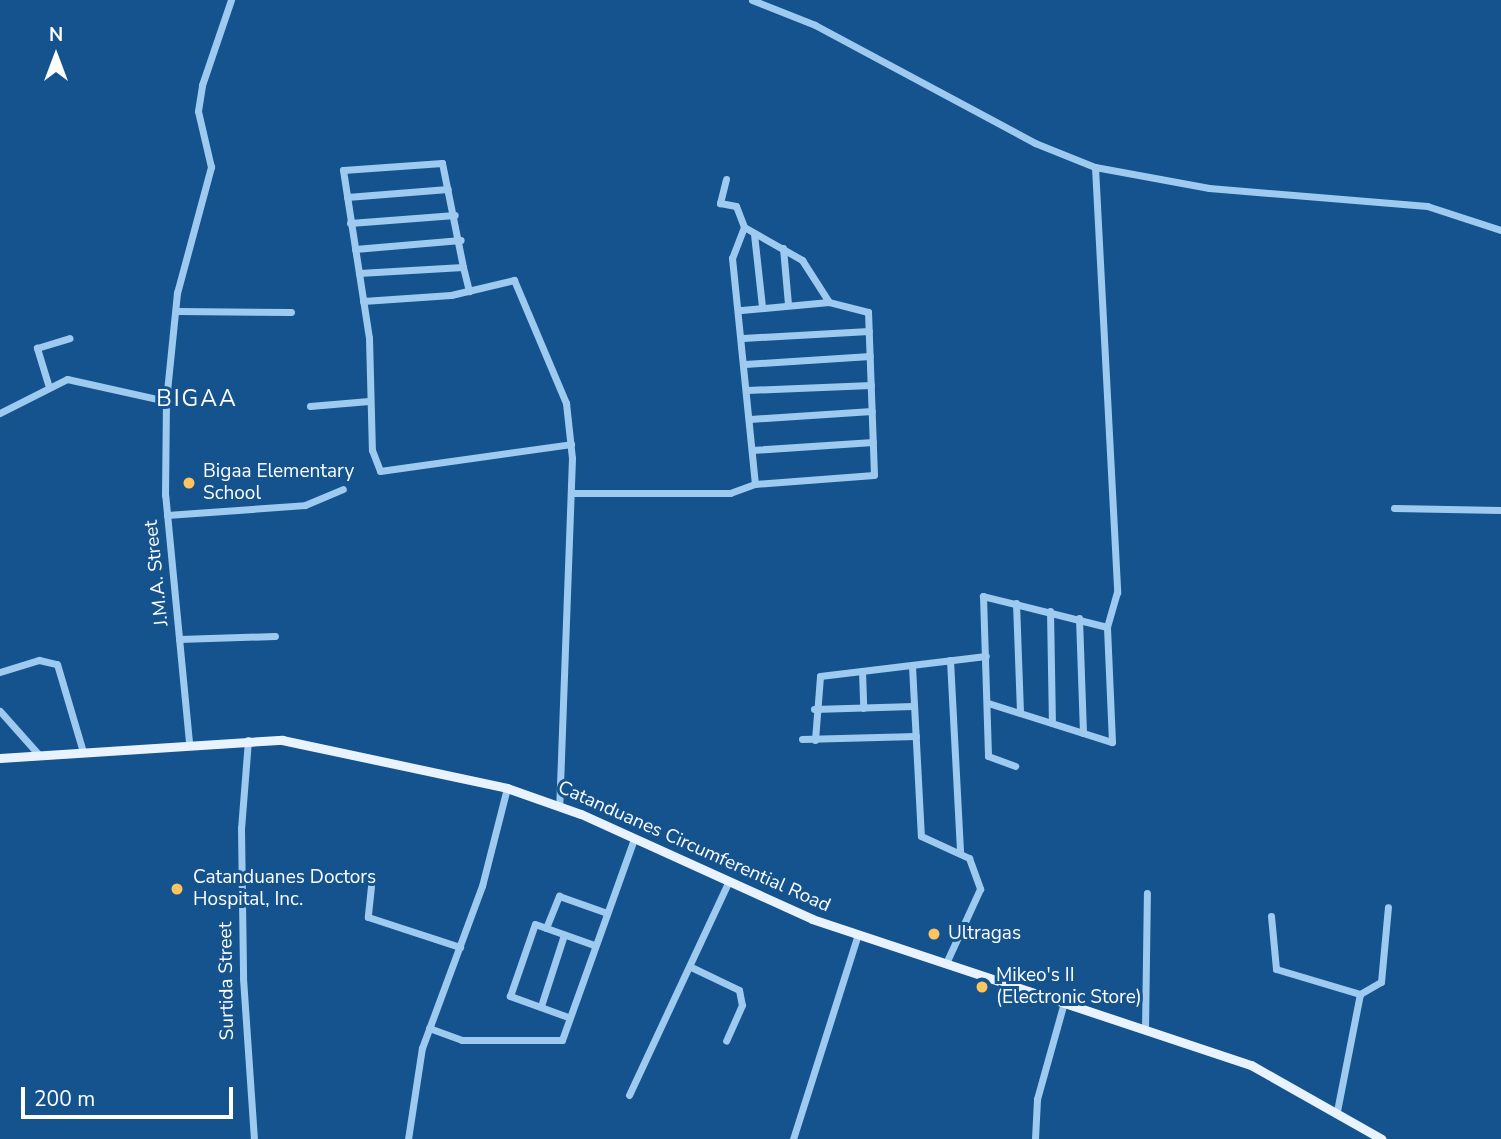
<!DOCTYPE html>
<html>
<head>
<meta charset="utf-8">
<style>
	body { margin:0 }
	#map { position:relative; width:1501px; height:1139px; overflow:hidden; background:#14538e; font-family:"Nunito Sans",sans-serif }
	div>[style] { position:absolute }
	.minor>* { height:7px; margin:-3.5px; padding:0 3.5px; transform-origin:3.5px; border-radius:3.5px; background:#9ecaf0 }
	.major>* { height:9px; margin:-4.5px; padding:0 4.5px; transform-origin:4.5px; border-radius:4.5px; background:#e8f3ff }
	.dots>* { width:19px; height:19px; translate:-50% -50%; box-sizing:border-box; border:4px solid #14538e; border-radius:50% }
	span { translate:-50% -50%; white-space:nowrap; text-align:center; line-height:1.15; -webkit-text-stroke:6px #14538e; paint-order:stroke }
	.poi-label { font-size:19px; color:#fff }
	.left { translate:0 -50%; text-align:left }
	.street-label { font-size:19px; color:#fff }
	.quarter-label { font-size:23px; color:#fff; letter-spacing:2px }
	.north { position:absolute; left:21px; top:21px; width:70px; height:70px; -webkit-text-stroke:5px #14538e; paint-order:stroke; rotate:0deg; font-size:19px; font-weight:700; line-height:28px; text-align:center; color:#fff }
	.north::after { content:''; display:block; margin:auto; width:24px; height:32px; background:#fff; clip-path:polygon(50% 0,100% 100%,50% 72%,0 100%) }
	.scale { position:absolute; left:21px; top:1087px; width:212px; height:32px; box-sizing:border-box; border:4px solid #fff; border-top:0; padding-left:9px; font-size:21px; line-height:24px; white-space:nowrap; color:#fff; -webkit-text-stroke:5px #14538e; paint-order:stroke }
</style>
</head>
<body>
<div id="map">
	<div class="minor">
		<i style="left:752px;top:0;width:68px;rotate:21.6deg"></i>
		<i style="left:815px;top:25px;width:250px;rotate:28.2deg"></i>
		<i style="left:1035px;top:143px;width:65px;rotate:21.8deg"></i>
		<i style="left:1095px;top:167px;width:116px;rotate:10.4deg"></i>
		<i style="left:1209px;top:188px;width:219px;rotate:4.7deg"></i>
		<i style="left:1427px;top:206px;width:78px;rotate:18deg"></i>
		<i style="left:1095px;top:167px;width:426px;rotate:87deg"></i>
		<i style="left:1117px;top:592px;width:36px;rotate:106deg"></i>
		<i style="left:726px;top:179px;width:25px;rotate:104deg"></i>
		<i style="left:720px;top:203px;width:16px;rotate:11deg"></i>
		<i style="left:736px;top:206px;width:22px;rotate:69deg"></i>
		<i style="left:744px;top:227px;width:67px;rotate:29.6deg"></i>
		<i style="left:802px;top:260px;width:50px;rotate:57.3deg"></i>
		<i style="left:347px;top:197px;width:101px;rotate:-4.5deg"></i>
		<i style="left:350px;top:223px;width:105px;rotate:-4.4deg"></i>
		<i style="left:744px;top:227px;width:33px;rotate:111deg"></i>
		<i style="left:732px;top:258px;width:227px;rotate:84.2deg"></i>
		<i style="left:754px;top:234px;width:73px;rotate:83.7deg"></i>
		<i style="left:783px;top:248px;width:56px;rotate:84.9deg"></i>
		<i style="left:355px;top:249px;width:106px;rotate:-4.9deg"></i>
		<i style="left:463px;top:267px;width:25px;rotate:76deg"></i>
		<i style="left:359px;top:273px;width:104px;rotate:-3.3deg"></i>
		<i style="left:463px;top:267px;width:106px;rotate:-101.4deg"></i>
		<i style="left:442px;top:163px;width:99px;rotate:176deg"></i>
		<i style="left:343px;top:170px;width:170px;rotate:81.2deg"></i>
		<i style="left:369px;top:338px;width:112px;rotate:88.5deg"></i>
		<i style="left:372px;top:450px;width:22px;rotate:69deg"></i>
		<i style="left:380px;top:471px;width:193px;rotate:-8deg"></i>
		<i style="left:363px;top:301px;width:88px;rotate:-3.9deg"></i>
		<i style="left:451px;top:295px;width:65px;rotate:-13.4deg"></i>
		<i style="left:514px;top:280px;width:134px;rotate:67.1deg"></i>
		<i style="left:566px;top:403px;width:55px;rotate:83.8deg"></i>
		<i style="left:572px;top:458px;width:347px;rotate:92.1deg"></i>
		<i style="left:177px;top:311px;width:114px;rotate:0.5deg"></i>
		<i style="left:743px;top:338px;width:126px;rotate:-3.2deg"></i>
		<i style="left:745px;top:364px;width:125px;rotate:-3.7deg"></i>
		<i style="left:48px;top:384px;width:38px;rotate:-107deg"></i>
		<i style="left:37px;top:348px;width:34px;rotate:-17deg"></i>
		<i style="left:747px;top:390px;width:124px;rotate:-2.3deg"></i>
		<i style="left:310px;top:406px;width:59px;rotate:-4.8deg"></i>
		<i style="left:0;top:413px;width:75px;rotate:-26.9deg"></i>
		<i style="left:67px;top:379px;width:101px;rotate:12.5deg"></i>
		<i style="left:750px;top:419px;width:122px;rotate:-3.8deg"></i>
		<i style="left:752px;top:450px;width:121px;rotate:-3.8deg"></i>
		<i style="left:571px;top:493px;width:159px"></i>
		<i style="left:730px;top:493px;width:27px;rotate:-20deg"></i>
		<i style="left:755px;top:484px;width:119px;rotate:-4.3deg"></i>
		<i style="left:874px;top:475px;width:163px;rotate:-92.1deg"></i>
		<i style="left:868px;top:312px;width:40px;rotate:-165.6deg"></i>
		<i style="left:829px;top:302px;width:88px;rotate:174.8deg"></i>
		<i style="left:1394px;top:508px;width:107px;rotate:1.1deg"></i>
		<i style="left:167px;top:515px;width:138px;rotate:-4.1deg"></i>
		<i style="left:305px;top:505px;width:41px;rotate:-22.8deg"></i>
		<i style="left:1016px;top:603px;width:110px;rotate:87.9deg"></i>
		<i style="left:1050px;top:611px;width:112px;rotate:89deg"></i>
		<i style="left:1079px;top:618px;width:115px;rotate:88deg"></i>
		<i style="left:179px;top:639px;width:96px;rotate:-1.8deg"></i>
		<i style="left:950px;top:660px;width:192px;rotate:87deg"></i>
		<i style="left:912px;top:666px;width:170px;rotate:87deg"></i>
		<i style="left:921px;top:836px;width:53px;rotate:24.6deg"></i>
		<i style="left:969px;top:858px;width:33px;rotate:70deg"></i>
		<i style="left:980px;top:889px;width:79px;rotate:114.6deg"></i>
		<i style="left:862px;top:671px;width:37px;rotate:88deg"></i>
		<i style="left:0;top:672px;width:41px;rotate:-17.1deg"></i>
		<i style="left:39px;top:660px;width:18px;rotate:13deg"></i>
		<i style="left:57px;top:664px;width:92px;rotate:73.5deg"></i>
		<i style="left:988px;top:703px;width:130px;rotate:17.5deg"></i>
		<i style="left:1112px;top:742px;width:115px;rotate:-92.5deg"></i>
		<i style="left:1107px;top:627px;width:128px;rotate:-166deg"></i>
		<i style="left:983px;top:596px;width:160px;rotate:88.2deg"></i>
		<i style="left:988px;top:756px;width:29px;rotate:20deg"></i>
		<i style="left:814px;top:709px;width:99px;rotate:-1.7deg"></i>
		<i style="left:0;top:711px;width:60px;rotate:48.4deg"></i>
		<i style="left:802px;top:739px;width:114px;rotate:-1.5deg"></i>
		<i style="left:248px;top:740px;width:88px;rotate:94.5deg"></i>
		<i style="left:241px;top:828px;width:150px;rotate:89.2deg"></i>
		<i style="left:243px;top:978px;width:161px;rotate:86.1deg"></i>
		<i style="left:815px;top:740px;width:64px;rotate:-85.5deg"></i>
		<i style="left:820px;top:676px;width:167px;rotate:-6.9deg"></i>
		<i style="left:189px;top:742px;width:248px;rotate:-95.5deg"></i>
		<i style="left:165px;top:495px;width:94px;rotate:-89.4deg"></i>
		<i style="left:166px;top:401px;width:109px;rotate:-84.2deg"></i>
		<i style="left:177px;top:293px;width:131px;rotate:-74.9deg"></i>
		<i style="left:211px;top:167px;width:57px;rotate:-103.1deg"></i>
		<i style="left:198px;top:111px;width:26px;rotate:-81deg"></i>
		<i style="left:202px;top:85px;width:90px;rotate:-71.2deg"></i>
		<i style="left:371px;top:886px;width:31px;rotate:96deg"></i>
		<i style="left:368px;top:917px;width:97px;rotate:18.1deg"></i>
		<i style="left:1271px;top:916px;width:53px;rotate:84.6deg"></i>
		<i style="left:1276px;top:969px;width:88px;rotate:16.6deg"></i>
		<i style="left:1360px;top:994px;width:24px;rotate:-30deg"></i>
		<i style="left:1381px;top:982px;width:75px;rotate:-84.7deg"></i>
		<i style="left:546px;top:928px;width:35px;rotate:-68deg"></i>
		<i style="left:559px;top:896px;width:51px;rotate:19.5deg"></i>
		<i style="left:691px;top:967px;width:53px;rotate:25.6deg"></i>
		<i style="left:739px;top:990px;width:15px;rotate:79deg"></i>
		<i style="left:742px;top:1005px;width:39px;rotate:114deg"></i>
		<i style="left:541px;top:1006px;width:75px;rotate:-72.1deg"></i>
		<i style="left:568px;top:1017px;width:62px;rotate:-160.1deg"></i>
		<i style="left:510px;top:996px;width:76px;rotate:-70.9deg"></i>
		<i style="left:535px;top:924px;width:63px;rotate:19.6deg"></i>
		<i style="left:429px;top:1028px;width:35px;rotate:20deg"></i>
		<i style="left:462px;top:1040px;width:100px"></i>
		<i style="left:562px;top:1040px;width:214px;rotate:-70.3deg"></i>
		<i style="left:1145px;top:1030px;width:137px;rotate:-89.2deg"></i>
		<i style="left:629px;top:1095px;width:234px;rotate:-65deg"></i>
		<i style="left:1337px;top:1111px;width:119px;rotate:-78.9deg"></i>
		<i style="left:408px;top:1139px;width:92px;rotate:-81.3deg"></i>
		<i style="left:422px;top:1048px;width:173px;rotate:-69.7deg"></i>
		<i style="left:482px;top:886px;width:101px;rotate:-75.7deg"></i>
		<i style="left:793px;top:1139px;width:215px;rotate:-72.4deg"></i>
		<i style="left:1035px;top:1139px;width:40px;rotate:-87.1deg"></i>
		<i style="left:1037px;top:1099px;width:101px;rotate:-74.4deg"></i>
	</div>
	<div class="major">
		<i style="left:0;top:758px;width:283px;rotate:-3.7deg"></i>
		<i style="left:282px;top:740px;width:230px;rotate:12deg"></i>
		<i style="left:507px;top:788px;width:78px;rotate:19.4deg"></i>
		<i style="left:581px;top:814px;width:254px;rotate:24.4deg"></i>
		<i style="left:812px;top:919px;width:463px;rotate:18.4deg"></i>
		<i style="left:1251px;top:1065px;width:150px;rotate:29.5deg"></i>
	</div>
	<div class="dots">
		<i style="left:189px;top:483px;background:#ffc45e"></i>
		<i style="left:177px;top:889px;background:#ffc45e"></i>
		<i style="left:934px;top:934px;background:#ffc45e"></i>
		<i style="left:982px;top:987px;background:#ffc45e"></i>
	</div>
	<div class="poi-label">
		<span class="left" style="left:203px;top:483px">Bigaa Elementary<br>School</span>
		<span class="left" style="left:193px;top:889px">Catanduanes Doctors<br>Hospital, Inc.</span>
		<span class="left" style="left:948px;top:934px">Ultragas</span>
		<span class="left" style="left:996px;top:987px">Mikeo's II<br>(Electronic Store)</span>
	</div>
	<div class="street-label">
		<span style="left:157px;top:573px;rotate:-96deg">J.M.A. Street</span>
		<span style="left:694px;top:847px;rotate:24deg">Catanduanes Circumferential Road</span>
		<span style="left:227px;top:981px;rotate:-91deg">Surtida Street</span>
	</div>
	<div class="quarter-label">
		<span style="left:197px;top:399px">BIGAA</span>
	</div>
	<div class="north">N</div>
	<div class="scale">200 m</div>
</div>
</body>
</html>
